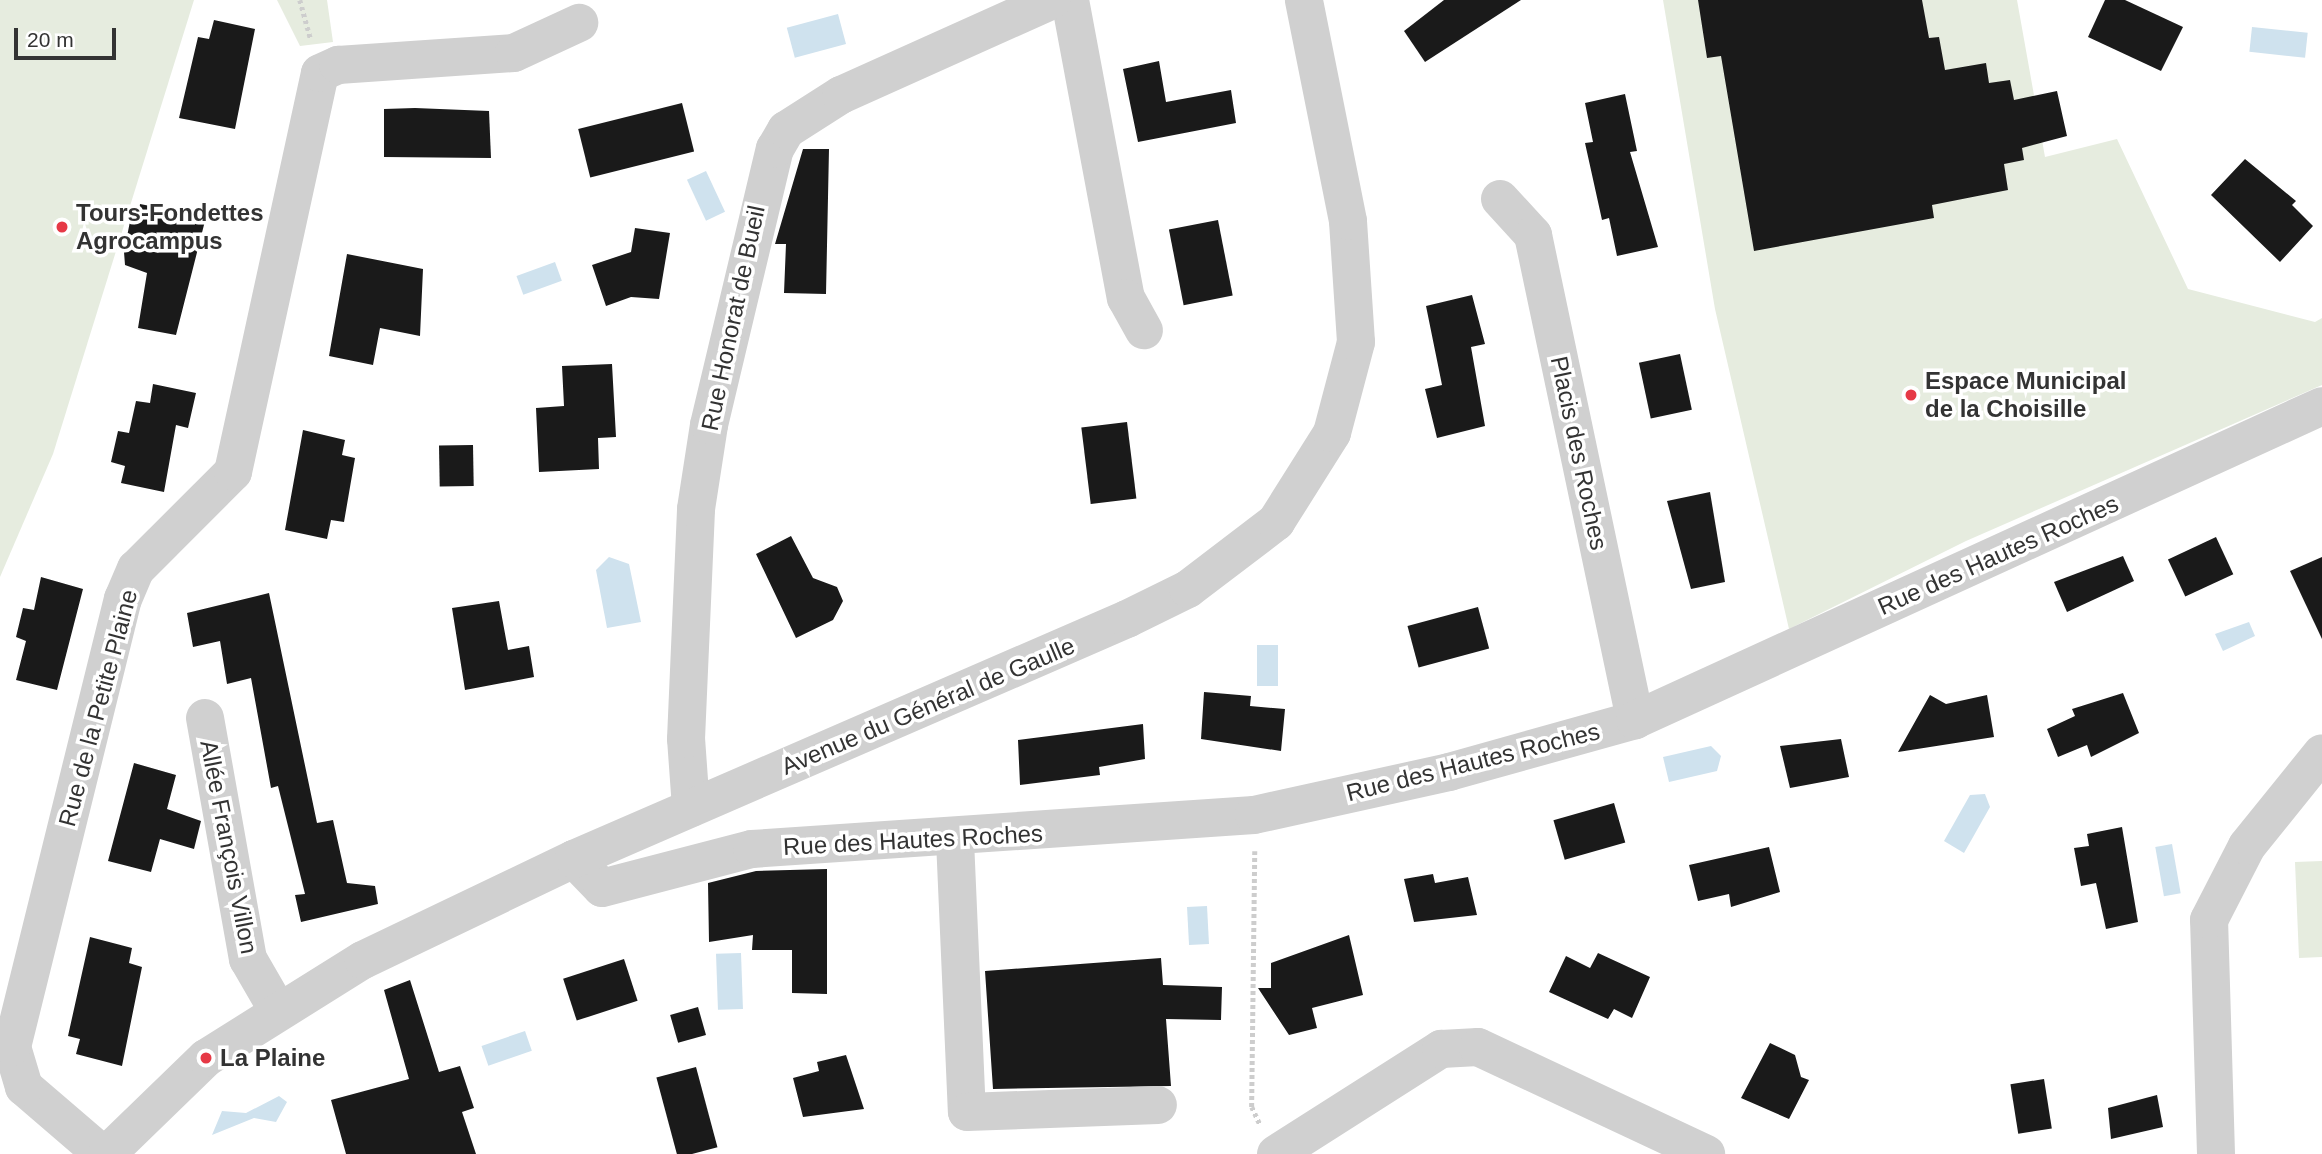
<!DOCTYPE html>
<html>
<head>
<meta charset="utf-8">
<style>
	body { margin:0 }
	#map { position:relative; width:2322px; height:1154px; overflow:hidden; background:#fff; font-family:Helvetica,sans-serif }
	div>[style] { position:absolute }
	.green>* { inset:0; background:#e6ecdf }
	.water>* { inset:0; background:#cfe2ee; transform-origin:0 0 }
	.building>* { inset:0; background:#1a1a1a; transform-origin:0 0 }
	.path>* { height:4.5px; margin-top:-2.25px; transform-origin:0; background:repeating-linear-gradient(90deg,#cdcdcd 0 3.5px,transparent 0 7px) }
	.minor>* { height:38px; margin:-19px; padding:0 19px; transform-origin:19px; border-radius:19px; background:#d0d0d0 }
	.dots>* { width:19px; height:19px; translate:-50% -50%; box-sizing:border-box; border:4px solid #fff; border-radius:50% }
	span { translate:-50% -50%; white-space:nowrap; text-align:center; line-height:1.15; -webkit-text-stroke:7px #fff; paint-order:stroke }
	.poi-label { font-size:24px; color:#333; font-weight:700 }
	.left { translate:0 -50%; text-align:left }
	.street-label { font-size:24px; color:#333 }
	.scale { position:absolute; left:14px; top:28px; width:102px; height:32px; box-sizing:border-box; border:4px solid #333; border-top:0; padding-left:9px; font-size:21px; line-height:24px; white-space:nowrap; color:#333; -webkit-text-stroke:5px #fff; paint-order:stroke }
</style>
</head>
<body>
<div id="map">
	<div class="green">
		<i style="clip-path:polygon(0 0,194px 0,53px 454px,0 577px)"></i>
		<i style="clip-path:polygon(277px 0,327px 0,333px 42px,300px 46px)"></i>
		<i style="clip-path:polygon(1663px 0,2017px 0,2045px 157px,2117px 139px,2188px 289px,2315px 322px,2322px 318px,2322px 385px,1966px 541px,1789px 629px,1715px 309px)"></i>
		<i style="clip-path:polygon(2322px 861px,2322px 957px,2299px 958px,2295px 862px)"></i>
	</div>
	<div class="water">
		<i style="left:838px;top:14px;width:31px;height:53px;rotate:75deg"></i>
		<i style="left:2252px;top:27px;width:56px;height:25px;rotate:6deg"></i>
		<i style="left:706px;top:171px;width:45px;height:21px;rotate:65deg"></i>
		<i style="left:555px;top:262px;width:20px;height:41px;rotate:70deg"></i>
		<i style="clip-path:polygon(609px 557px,629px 564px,641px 622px,607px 628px,596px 570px)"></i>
		<i style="clip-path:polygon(2249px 622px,2255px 636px,2223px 651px,2215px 634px)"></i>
		<i style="left:1257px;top:645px;width:21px;height:41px"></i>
		<i style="clip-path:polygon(1711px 746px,1721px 756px,1717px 771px,1669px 782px,1663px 757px)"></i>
		<i style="clip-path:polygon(1985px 794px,1990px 807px,1964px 853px,1944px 841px,1970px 795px)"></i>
		<i style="left:2172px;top:844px;width:50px;height:17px;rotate:80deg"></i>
		<i style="left:1207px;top:906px;width:38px;height:20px;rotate:87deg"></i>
		<i style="left:741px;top:953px;width:56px;height:25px;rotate:88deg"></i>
		<i style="left:525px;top:1031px;width:21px;height:46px;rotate:71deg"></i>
		<i style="clip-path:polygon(279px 1096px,287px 1102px,276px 1122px,254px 1118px,212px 1135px,222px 1111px,246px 1113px)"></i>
	</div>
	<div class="building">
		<i style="clip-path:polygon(1444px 0,1521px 0,1425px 62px,1404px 31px)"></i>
		<i style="clip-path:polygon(1698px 0,1922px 0,1929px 38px,1939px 37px,1945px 70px,1986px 63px,1989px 83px,2010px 80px,2014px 100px,2057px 91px,2067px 136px,2022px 148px,2024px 160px,2004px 164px,2008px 190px,1932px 205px,1934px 218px,1754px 251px,1721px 56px,1707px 58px)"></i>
		<i style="clip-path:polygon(2105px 0,2125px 0,2183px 27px,2161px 71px,2088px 37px)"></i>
		<i style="clip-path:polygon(214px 20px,255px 29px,235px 129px,179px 118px,198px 37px,209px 39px)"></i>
		<i style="clip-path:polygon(1159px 61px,1166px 102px,1231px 90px,1236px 123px,1138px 142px,1123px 69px)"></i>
		<i style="clip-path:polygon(1625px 94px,1637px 151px,1630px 152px,1658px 247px,1617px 256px,1609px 218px,1602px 220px,1585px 143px,1593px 142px,1585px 103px)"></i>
		<i style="left:682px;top:103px;width:50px;height:107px;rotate:76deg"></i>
		<i style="clip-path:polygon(415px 108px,489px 111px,491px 158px,384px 157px,384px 109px)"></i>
		<i style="clip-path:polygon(803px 149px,829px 149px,826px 294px,784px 293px,786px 244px,775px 244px)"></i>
		<i style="clip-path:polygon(2245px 159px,2296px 201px,2292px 205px,2313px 226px,2280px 262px,2211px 195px)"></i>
		<i style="clip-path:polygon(140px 204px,206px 217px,176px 335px,138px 328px,147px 273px,125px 265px,124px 252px,132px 211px,139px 212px)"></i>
		<i style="left:1218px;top:220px;width:77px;height:50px;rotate:79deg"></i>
		<i style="clip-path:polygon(635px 228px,670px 233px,659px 299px,631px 297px,606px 306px,592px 265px,631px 252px)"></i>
		<i style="clip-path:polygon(347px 254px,423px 269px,420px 336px,380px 328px,373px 365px,329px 356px)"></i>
		<i style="clip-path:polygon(1472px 295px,1485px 344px,1471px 347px,1485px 426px,1437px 438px,1425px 389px,1442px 385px,1426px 306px)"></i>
		<i style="left:1680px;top:354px;width:57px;height:42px;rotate:78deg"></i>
		<i style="clip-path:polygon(612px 364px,616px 437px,598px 438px,599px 469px,539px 472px,536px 408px,564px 406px,562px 366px)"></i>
		<i style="clip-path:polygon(153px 384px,196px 393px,188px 428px,176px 425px,164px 492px,121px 483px,125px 466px,111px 462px,118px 431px,129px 433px,136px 401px,150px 403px)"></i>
		<i style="left:1127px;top:422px;width:77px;height:46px;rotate:83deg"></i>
		<i style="clip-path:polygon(303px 430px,345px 440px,342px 455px,355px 458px,344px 522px,331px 520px,327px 539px,285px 530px)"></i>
		<i style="left:473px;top:445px;width:41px;height:34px;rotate:89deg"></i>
		<i style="clip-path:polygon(1710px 492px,1725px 582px,1691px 589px,1667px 501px)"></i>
		<i style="clip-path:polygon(791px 536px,813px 578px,837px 587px,843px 601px,833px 620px,796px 638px,756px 554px)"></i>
		<i style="left:2216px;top:537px;width:41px;height:53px;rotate:65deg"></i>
		<i style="clip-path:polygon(2123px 556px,2134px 581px,2067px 612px,2054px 582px)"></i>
		<i style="clip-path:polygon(2322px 557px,2322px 639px,2290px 571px)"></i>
		<i style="clip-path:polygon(41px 577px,83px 589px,57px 690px,16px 680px,26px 641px,16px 637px,23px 608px,34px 610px)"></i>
		<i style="clip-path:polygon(269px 593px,317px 823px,333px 820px,347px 883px,375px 886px,378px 904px,301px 922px,295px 895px,305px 894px,278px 786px,271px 788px,251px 678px,227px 684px,220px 641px,193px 647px,187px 613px)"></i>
		<i style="clip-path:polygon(499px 601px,508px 650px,529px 646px,534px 677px,465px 690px,452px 608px)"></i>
		<i style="left:1478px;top:607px;width:43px;height:73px;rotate:75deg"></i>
		<i style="clip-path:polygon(1204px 692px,1251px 696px,1250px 706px,1285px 709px,1281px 751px,1201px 739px)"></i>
		<i style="clip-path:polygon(2123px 693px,2139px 733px,2091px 757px,2087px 745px,2058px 757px,2047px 729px,2075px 716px,2072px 709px)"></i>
		<i style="clip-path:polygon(1930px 695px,1946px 704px,1987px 695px,1994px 737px,1898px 752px)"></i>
		<i style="clip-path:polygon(1143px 724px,1145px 759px,1099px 767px,1100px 775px,1020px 785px,1018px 740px)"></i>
		<i style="clip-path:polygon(1841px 739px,1849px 777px,1790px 788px,1780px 746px)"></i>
		<i style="clip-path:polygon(134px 763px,176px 775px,167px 809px,201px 821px,194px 849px,160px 839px,151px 872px,108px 861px)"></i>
		<i style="left:1614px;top:803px;width:41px;height:63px;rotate:74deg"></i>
		<i style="clip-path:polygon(2122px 827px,2138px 922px,2106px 929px,2096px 883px,2081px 886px,2074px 848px,2089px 846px,2087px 834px)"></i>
		<i style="clip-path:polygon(1769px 847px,1780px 892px,1731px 907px,1729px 894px,1698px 901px,1689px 865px)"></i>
		<i style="clip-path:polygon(827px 869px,827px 994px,792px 993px,792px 950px,752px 950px,753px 935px,709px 942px,708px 883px,756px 871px)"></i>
		<i style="clip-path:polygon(1433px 874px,1435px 883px,1468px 877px,1477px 915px,1414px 922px,1404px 879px)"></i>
		<i style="clip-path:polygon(1349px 935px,1363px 995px,1312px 1008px,1317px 1028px,1289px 1035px,1258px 988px,1271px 988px,1271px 963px)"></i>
		<i style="clip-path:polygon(90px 937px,132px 948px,129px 963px,142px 967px,122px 1066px,76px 1054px,80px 1039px,68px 1036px)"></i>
		<i style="clip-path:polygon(1598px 953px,1650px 977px,1632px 1018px,1614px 1009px,1608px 1019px,1549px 992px,1566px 956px,1590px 968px)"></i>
		<i style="clip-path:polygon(1161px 958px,1163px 985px,1222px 987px,1221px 1020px,1166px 1019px,1171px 1086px,993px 1089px,985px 971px)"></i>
		<i style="left:624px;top:959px;width:44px;height:64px;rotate:72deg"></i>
		<i style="clip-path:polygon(410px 980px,439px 1072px,460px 1066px,474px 1108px,462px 1112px,476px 1154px,346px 1154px,331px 1100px,409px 1079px,384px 990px)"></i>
		<i style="left:698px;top:1007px;width:29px;height:29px;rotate:74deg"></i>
		<i style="clip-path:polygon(1770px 1043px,1795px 1055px,1801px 1077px,1809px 1080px,1789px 1119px,1741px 1098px)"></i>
		<i style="clip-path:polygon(846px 1055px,864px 1109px,803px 1117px,793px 1078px,819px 1071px,817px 1062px)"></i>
		<i style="left:696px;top:1067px;width:83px;height:41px;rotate:75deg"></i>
		<i style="left:2044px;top:1079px;width:50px;height:34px;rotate:81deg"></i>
		<i style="clip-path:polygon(2157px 1095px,2163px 1127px,2111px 1139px,2108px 1108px)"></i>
	</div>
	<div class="path">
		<i style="left:300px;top:0;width:41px;rotate:74.6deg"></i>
		<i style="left:1255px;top:851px;width:256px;rotate:90.7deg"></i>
		<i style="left:1252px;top:1107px;width:19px;rotate:65deg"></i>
	</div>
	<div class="minor">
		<i style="left:1070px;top:0;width:303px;rotate:79.4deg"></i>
		<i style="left:1126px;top:298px;width:37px;rotate:61deg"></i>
		<i style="left:1500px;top:199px;width:49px;rotate:47.5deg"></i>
		<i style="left:1533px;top:235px;width:496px;rotate:78.1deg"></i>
		<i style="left:205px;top:718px;width:245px;rotate:79.9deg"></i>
		<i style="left:248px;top:959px;width:60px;rotate:60deg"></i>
		<i style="left:691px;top:808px;width:69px;rotate:-94.1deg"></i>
		<i style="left:686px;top:739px;width:230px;rotate:-87.5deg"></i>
		<i style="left:696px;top:509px;width:85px;rotate:-81.2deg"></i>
		<i style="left:709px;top:425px;width:284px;rotate:-76.6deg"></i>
		<i style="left:775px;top:149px;width:22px;rotate:-60deg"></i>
		<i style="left:786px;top:130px;width:65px;rotate:-32.5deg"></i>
		<i style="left:841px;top:95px;width:231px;rotate:-24.2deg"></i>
		<i style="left:955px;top:840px;width:272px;rotate:87.5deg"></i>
		<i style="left:967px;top:1112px;width:191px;rotate:-2.1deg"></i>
		<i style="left:574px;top:859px;width:40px;rotate:46deg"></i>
		<i style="left:602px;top:888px;width:155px;rotate:-14.6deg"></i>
		<i style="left:752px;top:849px;width:503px;rotate:-3.87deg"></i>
		<i style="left:1254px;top:815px;width:200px;rotate:-12.4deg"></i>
		<i style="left:1449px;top:772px;width:193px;rotate:-15.6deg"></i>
		<i style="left:1635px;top:720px;width:755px;rotate:-24.56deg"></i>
		<i style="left:102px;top:1154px;width:103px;rotate:-139.3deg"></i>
		<i style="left:24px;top:1087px;width:42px;rotate:-106.7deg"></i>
		<i style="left:12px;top:1047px;width:462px;rotate:-76.1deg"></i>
		<i style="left:123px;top:599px;width:33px;rotate:-67deg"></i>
		<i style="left:136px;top:569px;width:137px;rotate:-45deg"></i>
		<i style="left:233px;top:472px;width:408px;rotate:-77.7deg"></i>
		<i style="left:320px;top:73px;width:20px;rotate:-24deg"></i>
		<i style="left:338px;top:65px;width:176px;rotate:-3.9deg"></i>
		<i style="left:514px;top:53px;width:72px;rotate:-24.8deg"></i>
		<i style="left:107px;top:1154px;width:138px;rotate:-44.1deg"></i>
		<i style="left:206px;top:1058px;width:185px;rotate:-32deg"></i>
		<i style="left:363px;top:960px;width:234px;rotate:-25.6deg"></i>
		<i style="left:574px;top:859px;width:603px;rotate:-23.46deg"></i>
		<i style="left:1127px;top:619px;width:68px;rotate:-26.2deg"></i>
		<i style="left:1188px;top:589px;width:111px;rotate:-37.3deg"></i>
		<i style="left:1276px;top:522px;width:105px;rotate:-57.8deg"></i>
		<i style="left:1332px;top:433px;width:94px;rotate:-75.2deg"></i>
		<i style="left:1356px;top:342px;width:121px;rotate:-93.8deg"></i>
		<i style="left:1348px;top:221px;width:225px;rotate:-101.3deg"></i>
		<i style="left:1276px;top:1154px;width:196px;rotate:-32.5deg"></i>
		<i style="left:1441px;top:1049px;width:37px;rotate:-3deg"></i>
		<i style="left:1478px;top:1047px;width:252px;rotate:25.1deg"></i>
		<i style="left:2216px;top:1154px;width:234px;rotate:-91.7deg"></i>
		<i style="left:2209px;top:920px;width:83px;rotate:-62.8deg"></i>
		<i style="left:2247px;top:846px;width:119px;rotate:-51.1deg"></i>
	</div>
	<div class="dots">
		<i style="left:62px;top:227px;background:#e63946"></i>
		<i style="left:1911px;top:395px;background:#e63946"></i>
		<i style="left:206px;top:1058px;background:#e63946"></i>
	</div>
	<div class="poi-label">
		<span class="left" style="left:76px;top:227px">Tours-Fondettes<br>Agrocampus</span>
		<span class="left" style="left:1925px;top:395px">Espace Municipal<br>de la Choisille</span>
		<span class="left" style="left:220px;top:1058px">La Plaine</span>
	</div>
	<div class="street-label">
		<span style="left:733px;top:318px;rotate:-78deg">Rue Honorat de Bueil</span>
		<span style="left:1579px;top:453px;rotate:78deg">Placis des Roches</span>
		<span style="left:1998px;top:555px;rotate:-24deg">Rue des Hautes Roches</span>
		<span style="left:928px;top:706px;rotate:-23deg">Avenue du Général de Gaulle</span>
		<span style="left:98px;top:708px;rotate:-75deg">Rue de la Petite Plaine</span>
		<span style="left:1473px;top:762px;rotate:-14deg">Rue des Hautes Roches</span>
		<span style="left:913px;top:840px;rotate:-3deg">Rue des Hautes Roches</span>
		<span style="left:229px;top:847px;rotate:79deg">Allée François Villon</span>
	</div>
	<div class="scale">20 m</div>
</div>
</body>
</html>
